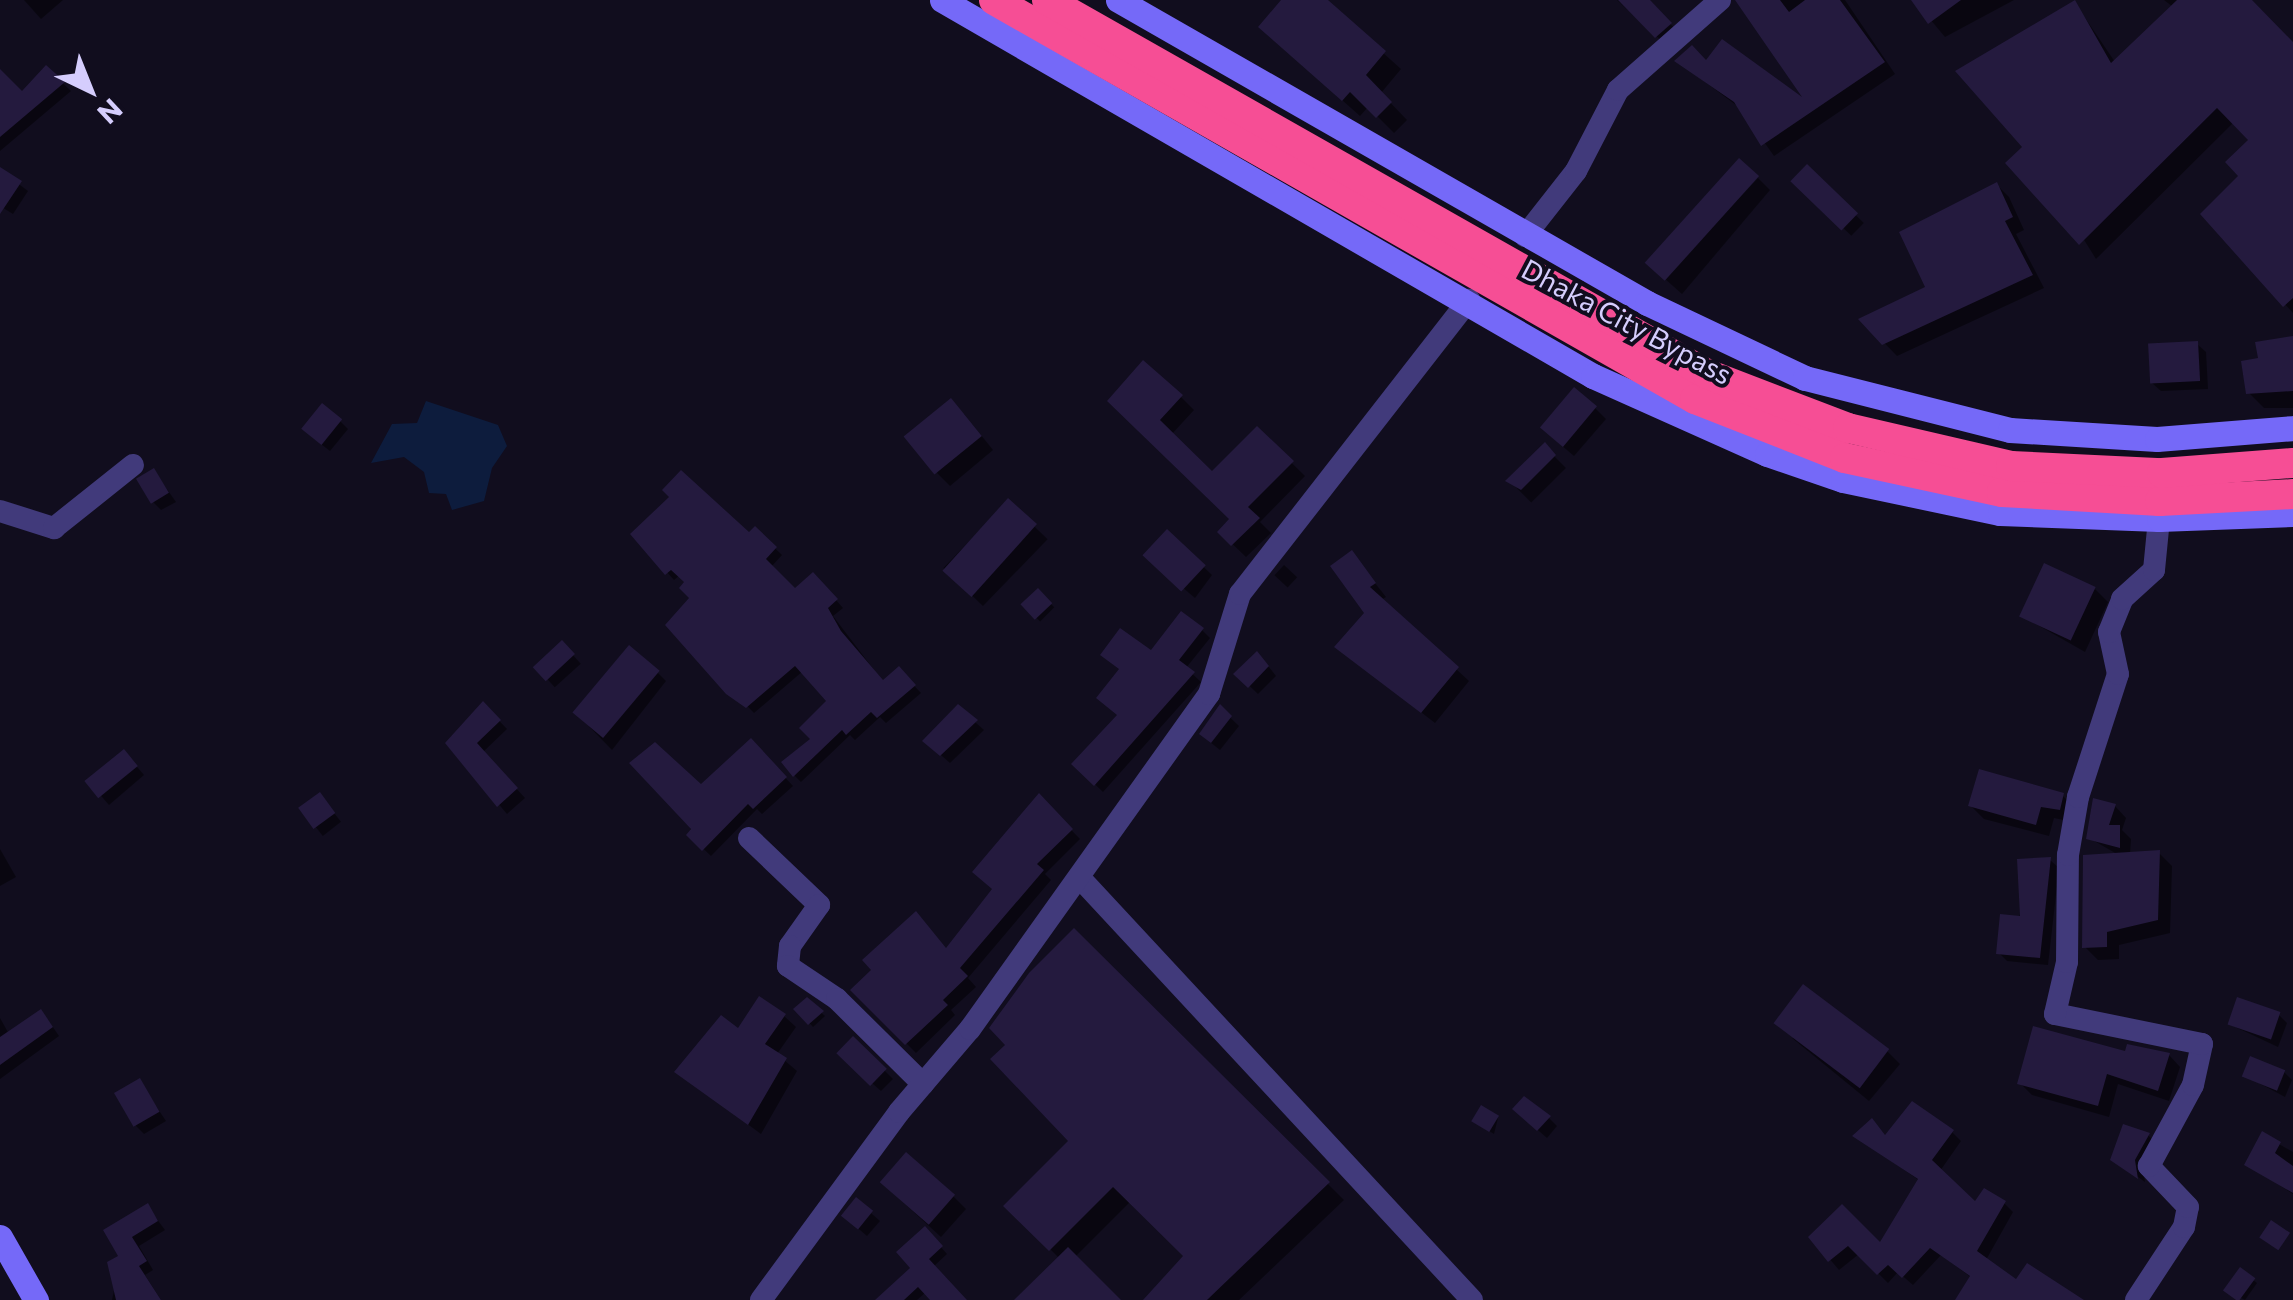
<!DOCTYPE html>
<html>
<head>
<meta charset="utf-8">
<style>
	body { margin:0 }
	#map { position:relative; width:2293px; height:1300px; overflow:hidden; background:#110d1e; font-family:Commissioner,sans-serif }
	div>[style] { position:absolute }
	.water>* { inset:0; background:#0d1c3d }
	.shadow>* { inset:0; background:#0007; transform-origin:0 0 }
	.building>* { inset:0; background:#241a3e; transform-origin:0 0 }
	.street>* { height:22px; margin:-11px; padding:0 11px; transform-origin:11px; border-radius:11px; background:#413a7b }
	.secondary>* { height:25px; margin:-12.5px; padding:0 12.5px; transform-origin:12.5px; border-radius:12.5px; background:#7569f8 }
	.highway>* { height:30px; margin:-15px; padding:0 15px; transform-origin:15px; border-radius:15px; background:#f64e95 }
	span { translate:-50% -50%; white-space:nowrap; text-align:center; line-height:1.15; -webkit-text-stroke:8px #110d1e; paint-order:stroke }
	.street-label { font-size:28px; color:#d5cdfd }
	.north { position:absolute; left:40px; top:40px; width:100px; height:100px; -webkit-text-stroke:8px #110d1e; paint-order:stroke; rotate:137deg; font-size:28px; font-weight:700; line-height:40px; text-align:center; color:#d5cdfd }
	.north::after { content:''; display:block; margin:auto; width:35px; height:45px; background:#d5cdfd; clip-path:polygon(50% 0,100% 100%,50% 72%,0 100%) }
</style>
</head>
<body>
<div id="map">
	<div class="water">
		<i style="clip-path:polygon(426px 401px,498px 425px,507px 446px,492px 468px,484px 501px,452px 510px,446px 494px,429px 493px,424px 472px,404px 457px,371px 463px,392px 424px,417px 423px)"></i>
	</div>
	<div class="shadow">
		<i style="clip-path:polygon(24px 0,63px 0,41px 19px)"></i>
		<i style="clip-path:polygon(1284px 0,1324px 0,1401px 69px,1381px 93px,1407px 120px,1394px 133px,1368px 107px,1360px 116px,1278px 43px)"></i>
		<i style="clip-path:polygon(1617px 0,1647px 0,1677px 31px,1664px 43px)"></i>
		<i style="clip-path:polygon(1740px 0,1845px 0,1895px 74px,1774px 156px,1740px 108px,1677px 61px,1810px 106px)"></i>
		<i style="clip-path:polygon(1914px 0,2014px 0,1945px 37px)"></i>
		<i style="clip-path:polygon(2164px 0,2249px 0,2293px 44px,2293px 313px,2203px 214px,2241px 176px,2252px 140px,2234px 122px,2096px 259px,2026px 147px,2075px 3px,2115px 62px,2173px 7px)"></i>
		<i style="clip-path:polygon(47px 68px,71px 91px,0 151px,0 72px,22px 95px)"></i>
		<i style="left:1807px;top:168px;width:79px;height:18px;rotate:44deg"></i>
		<i style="clip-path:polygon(0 170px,28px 191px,13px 214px,0 206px)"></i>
		<i style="clip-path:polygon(1758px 178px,1770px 190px,1682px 294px,1664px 278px)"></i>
		<i style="clip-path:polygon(1997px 185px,2009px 197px,2024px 230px,2016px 234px,2044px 288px,1897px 356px,1862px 320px,1928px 288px)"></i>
		<i style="clip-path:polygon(2293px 339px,2293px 408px,2264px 408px,2248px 392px,2261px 360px)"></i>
		<i style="clip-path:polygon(2197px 344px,2206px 352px,2208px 389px,2161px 391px,2152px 383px)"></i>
		<i style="clip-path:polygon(1181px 397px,1194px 410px,1171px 435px,1212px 475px,1257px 429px,1305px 476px,1260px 522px,1271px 533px,1246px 557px,1220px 532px,1233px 519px,1110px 401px)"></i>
		<i style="clip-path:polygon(1595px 408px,1606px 419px,1574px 456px,1554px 439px)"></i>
		<i style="clip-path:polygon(964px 414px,993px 450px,950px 486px,937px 473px)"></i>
		<i style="clip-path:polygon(340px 421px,348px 429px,330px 451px,312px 437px)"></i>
		<i style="left:1544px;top:446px;width:31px;height:49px;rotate:45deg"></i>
		<i style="clip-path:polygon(154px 471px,176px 502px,161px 510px,153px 502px)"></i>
		<i style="left:1008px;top:501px;width:55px;height:93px;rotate:44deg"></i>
		<i style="clip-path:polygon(755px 529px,782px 555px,771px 567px,795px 591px,820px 582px,843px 608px,833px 616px,884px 683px,899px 670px,921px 693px,886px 723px,880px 717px,855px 740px,850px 735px,801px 782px,794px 775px,829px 701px,803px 671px,754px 713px,669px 625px,693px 598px,687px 582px,680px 575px,674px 580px,633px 534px,750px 535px)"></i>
		<i style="clip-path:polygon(1168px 533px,1212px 575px,1195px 598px,1156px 565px)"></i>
		<i style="clip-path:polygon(1352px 554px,1386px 597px,1381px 600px,1469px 681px,1435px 723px,1337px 647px,1367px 614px)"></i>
		<i style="left:1284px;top:565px;width:18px;height:14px;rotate:43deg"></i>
		<i style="clip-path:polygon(2095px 589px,2108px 602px,2085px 652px,2022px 616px)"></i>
		<i style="left:1038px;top:591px;width:23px;height:20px;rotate:45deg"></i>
		<i style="clip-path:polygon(1202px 630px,1210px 638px,1186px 668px,1201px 682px,1103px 792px,1074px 764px,1120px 716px,1152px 653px)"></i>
		<i style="left:562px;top:643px;width:28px;height:35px;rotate:48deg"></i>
		<i style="clip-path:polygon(1265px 662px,1276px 676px,1258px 694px,1237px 674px)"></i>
		<i style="clip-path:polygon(658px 673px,666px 681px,612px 750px,575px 712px)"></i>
		<i style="clip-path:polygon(483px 704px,507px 729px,483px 752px,525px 798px,507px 814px,448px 744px)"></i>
		<i style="clip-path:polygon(958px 707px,984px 730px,950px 763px,934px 749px)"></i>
		<i style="clip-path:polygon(1220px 708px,1239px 726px,1220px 750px,1210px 742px)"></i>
		<i style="clip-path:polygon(751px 741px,793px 786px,762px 814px,757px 809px,711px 856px,689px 835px,701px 787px)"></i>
		<i style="clip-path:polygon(132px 761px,144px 775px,109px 805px,89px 782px)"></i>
		<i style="left:320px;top:795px;width:34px;height:23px;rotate:52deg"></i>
		<i style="clip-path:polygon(2062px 795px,2075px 808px,2073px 822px,2054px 818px,2049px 836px,1984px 819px,1971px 806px)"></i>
		<i style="clip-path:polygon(1039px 797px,1080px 839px,1045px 874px,1051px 880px,968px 978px,976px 987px,951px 1010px,955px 1015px,916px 1053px,853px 990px,947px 950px,995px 890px)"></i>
		<i style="clip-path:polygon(2115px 806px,2126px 818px,2122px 830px,2131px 839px,2130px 854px,2159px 853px,2172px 866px,2170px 933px,2119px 945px,2119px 959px,2098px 960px,2085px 947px,2117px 854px,2089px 838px)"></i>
		<i style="clip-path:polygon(0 849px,16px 877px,0 886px)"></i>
		<i style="clip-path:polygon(2050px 860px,2059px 868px,2048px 965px,2007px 961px,1999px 953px)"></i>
		<i style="clip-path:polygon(1074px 931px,1344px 1200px,1239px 1300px,1146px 1300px,1186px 1256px,1131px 1201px,1075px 1257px,1117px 1300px,1017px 1300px,1059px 1258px,1007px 1206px,1072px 1141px,1009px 1045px)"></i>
		<i style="clip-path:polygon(807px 1000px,825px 1016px,813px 1027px,797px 1009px)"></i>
		<i style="clip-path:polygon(2278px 1014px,2287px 1023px,2278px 1047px,2229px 1024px)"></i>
		<i style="clip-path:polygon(784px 1016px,796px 1027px,777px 1054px,797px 1071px,761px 1134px,677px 1072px,738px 1031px)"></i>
		<i style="clip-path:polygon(0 1018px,9px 1034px,48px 1020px,59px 1036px,0 1079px)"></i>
		<i style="clip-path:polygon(1792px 1038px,1887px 1051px,1900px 1064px,1869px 1101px)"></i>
		<i style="clip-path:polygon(853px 1039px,893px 1079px,881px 1091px,848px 1062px)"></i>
		<i style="clip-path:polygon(2127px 1054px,2169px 1055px,2180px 1067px,2169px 1101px,2118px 1084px,2109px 1117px,2032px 1095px,2020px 1083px)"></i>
		<i style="clip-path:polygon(2284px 1072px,2292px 1080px,2285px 1097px,2244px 1075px)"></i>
		<i style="clip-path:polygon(139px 1081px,166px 1121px,144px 1134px,136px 1126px)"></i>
		<i style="clip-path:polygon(1523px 1117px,1549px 1118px,1557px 1126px,1547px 1138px)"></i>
		<i style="clip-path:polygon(1498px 1118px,1494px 1134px,1478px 1124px)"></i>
		<i style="clip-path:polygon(1952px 1132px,1961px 1141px,1940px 1171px,1975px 1205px,2004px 1203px,2013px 1212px,1986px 1260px,2017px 1283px,2080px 1300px,1958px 1300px,1972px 1278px,1941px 1255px,1913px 1285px,1898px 1272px,1888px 1283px,1859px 1254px,1839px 1270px,1811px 1237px,1880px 1246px,1920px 1181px,1856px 1136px)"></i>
		<i style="clip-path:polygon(2148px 1135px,2156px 1144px,2143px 1169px,2145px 1182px,2113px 1159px)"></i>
		<i style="clip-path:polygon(2263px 1135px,2293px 1152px,2293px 1194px,2247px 1164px)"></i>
		<i style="clip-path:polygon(895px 1195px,953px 1196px,966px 1209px,941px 1237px)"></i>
		<i style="clip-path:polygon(856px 1200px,880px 1221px,867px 1236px,853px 1224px)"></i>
		<i style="clip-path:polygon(147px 1206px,165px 1230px,139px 1246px,153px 1270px,145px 1275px,161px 1300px,112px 1300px,121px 1257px)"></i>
		<i style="clip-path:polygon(925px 1229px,947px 1254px,933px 1267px,964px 1300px,933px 1300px,926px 1292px,917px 1300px,879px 1300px,913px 1268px)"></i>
		<i style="clip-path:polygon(2240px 1270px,2257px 1283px,2245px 1300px,2226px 1290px)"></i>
	</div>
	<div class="building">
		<i style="clip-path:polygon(1281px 0,1328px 0,1386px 51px,1366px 75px,1392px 102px,1376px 118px,1350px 92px,1342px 101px,1258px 27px)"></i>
		<i style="clip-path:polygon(1618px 0,1650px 0,1672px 23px,1655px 38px)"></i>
		<i style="clip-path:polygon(1735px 0,1780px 0,1789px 12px,1805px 0,1840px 0,1885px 62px,1761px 146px,1734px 102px,1674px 61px,1692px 45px,1706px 60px,1722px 39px,1802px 97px)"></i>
		<i style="clip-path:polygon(1911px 0,1961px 0,1928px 24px)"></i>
		<i style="clip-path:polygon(2075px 0,2111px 63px,2177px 0,2252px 0,2293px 42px,2293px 298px,2283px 307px,2200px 214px,2238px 176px,2225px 162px,2248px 140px,2217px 108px,2079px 245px,2005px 163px,2022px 147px,1955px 71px)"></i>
		<i style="clip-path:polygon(46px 65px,65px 82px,0 137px,0 69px,22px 91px)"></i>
		<i style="left:1739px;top:158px;width:27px;height:141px;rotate:42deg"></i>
		<i style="left:1807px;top:164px;width:71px;height:24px;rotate:44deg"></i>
		<i style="clip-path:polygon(0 167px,22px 181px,0 214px)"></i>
		<i style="clip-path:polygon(1997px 182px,2013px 217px,2005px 221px,2033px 275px,1882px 345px,1858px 319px,1925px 287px,1899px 232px)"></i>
		<i style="clip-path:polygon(2293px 336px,2293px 391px,2246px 394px,2241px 361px,2258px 358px,2255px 342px)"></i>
		<i style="left:2198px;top:341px;width:40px;height:50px;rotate:87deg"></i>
		<i style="clip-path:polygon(1143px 360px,1183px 395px,1160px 420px,1212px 471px,1257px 426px,1294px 461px,1248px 507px,1260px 518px,1231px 546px,1217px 532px,1229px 519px,1107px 401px)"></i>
		<i style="left:1574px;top:387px;width:30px;height:53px;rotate:40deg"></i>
		<i style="left:951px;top:398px;width:49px;height:61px;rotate:51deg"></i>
		<i style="left:322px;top:403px;width:26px;height:33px;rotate:39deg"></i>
		<i style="clip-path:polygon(1545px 442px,1556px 455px,1521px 490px,1505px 481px)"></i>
		<i style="left:154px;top:468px;width:29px;height:21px;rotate:59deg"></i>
		<i style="clip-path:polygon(681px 470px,749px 532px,755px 526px,777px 547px,766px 559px,795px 588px,813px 572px,838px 599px,828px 608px,841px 631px,883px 680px,899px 666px,916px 685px,877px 718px,871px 712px,846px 735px,842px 730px,793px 777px,781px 762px,810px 739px,799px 728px,826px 701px,795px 666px,746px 708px,726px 694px,665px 625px,689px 598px,679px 588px,684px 582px,671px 570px,665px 575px,630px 534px,669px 497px,662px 490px)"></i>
		<i style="left:1008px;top:498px;width:39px;height:98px;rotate:42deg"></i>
		<i style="left:1167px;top:529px;width:53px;height:36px;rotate:43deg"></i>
		<i style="clip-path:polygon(1352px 550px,1376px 583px,1370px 587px,1459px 667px,1421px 713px,1334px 647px,1364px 613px,1330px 566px)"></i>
		<i style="left:2044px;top:563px;width:57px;height:59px;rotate:25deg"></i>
		<i style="left:1038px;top:588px;width:21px;height:24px;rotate:47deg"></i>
		<i style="clip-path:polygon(1181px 611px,1204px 628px,1179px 660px,1195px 672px,1094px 786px,1071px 764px,1117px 715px,1096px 698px,1119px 669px,1100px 655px,1120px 628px,1151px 650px)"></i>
		<i style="left:562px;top:640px;width:19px;height:40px;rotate:47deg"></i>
		<i style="left:629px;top:645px;width:40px;height:88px;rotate:40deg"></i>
		<i style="clip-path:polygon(1257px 651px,1269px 666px,1248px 688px,1233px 674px)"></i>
		<i style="clip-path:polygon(483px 701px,501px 720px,477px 743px,518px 788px,497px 807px,445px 743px)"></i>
		<i style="clip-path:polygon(958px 704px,978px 720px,940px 756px,922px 741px)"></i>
		<i style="clip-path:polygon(1220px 704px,1232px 716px,1211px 743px,1199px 734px)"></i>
		<i style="clip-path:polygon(751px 738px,787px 777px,753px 809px,748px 804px,702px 851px,686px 835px,691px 829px,629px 763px,655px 742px,701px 784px)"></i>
		<i style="left:124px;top:749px;width:22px;height:51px;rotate:51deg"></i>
		<i style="clip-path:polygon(1979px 769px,2064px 793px,2060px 810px,2041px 807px,2036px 825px,1968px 806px)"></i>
		<i style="left:320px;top:792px;width:26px;height:27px;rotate:54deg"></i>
		<i style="clip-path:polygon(1039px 793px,1073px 829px,1037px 864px,1044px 870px,960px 968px,968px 976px,943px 1000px,948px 1005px,905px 1045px,850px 990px,871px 970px,862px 960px,916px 911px,946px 948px,992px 889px,972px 872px)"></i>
		<i style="clip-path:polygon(2093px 798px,2116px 804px,2109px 825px,2120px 825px,2120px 848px,2086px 839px)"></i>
		<i style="clip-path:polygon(2160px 850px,2158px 920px,2107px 932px,2107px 947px,2082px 948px,2083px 855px)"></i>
		<i style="clip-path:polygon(2051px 857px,2040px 958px,1996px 954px,2000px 914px,2020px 916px,2017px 859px)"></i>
		<i style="clip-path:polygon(1074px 928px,1330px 1182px,1207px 1300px,1143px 1300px,1183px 1256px,1113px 1187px,1049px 1251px,1003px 1206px,1068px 1141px,990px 1059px,1005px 1045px,989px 1028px,1029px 973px)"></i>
		<i style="left:1803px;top:984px;width:108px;height:49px;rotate:37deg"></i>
		<i style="clip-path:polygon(759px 996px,786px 1014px,765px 1044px,787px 1058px,748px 1125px,674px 1072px,721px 1015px,738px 1028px)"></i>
		<i style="clip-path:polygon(807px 997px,824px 1011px,808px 1025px,793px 1009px)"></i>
		<i style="left:2237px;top:997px;width:46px;height:29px;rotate:19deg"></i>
		<i style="clip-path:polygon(41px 1009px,53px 1027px,0 1065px,0 1037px)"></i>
		<i style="clip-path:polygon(2033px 1026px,2125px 1051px,2127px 1044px,2170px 1053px,2158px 1091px,2107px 1074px,2098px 1106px,2017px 1084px)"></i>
		<i style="left:853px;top:1036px;width:47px;height:24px;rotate:44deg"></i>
		<i style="left:2250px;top:1056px;width:38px;height:22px;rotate:22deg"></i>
		<i style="left:140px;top:1078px;width:39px;height:30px;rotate:60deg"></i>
		<i style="clip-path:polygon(1524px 1096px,1551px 1116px,1537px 1131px,1512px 1109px)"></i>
		<i style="clip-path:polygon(1912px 1101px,1954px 1130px,1932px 1160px,1975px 1201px,1984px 1188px,2006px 1201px,1977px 1251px,2016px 1279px,2027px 1263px,2084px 1300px,1955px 1300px,1970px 1276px,1930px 1248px,1902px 1278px,1888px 1265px,1877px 1275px,1848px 1246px,1828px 1262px,1808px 1237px,1842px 1204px,1880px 1242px,1918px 1179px,1852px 1136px,1872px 1118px,1885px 1135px)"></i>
		<i style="left:1481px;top:1105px;width:21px;height:19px;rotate:31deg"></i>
		<i style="clip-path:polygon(2123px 1124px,2150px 1133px,2135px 1160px,2138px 1179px,2110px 1160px)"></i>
		<i style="clip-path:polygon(2262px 1131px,2281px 1142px,2275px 1153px,2293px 1166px,2293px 1193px,2244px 1165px)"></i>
		<i style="left:906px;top:1152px;width:65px;height:40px;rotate:41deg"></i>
		<i style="left:856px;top:1197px;width:22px;height:24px;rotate:39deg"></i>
		<i style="clip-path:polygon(148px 1203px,158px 1221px,132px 1237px,147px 1261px,139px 1266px,161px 1300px,116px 1300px,107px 1262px,118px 1256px,103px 1230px)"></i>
		<i style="left:2271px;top:1220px;width:23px;height:21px;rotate:34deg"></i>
		<i style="clip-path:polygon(925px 1226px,943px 1246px,929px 1259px,967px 1300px,930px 1300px,918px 1287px,904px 1300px,875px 1300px,910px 1268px,896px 1252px)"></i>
		<i style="clip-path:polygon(1068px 1247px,1121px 1300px,1014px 1300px)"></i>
		<i style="left:2240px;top:1267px;width:19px;height:29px;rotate:36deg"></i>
	</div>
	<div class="street">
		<i style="left:1525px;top:236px;width:83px;rotate:-51.9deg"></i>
		<i style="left:1576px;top:171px;width:91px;rotate:-62.6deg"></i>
		<i style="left:1618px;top:90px;width:136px;rotate:-41.4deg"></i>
		<i style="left:0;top:511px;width:57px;rotate:17.5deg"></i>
		<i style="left:54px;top:528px;width:101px;rotate:-38.6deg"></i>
		<i style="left:749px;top:838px;width:97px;rotate:43.7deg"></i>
		<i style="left:819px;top:905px;width:50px;rotate:125.3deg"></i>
		<i style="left:790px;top:946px;width:20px;rotate:96deg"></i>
		<i style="left:788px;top:966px;width:59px;rotate:34deg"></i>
		<i style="left:837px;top:999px;width:121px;rotate:44.7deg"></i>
		<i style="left:1080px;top:878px;width:576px;rotate:47.11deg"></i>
		<i style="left:761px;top:1300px;width:233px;rotate:-53.7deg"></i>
		<i style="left:899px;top:1112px;width:109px;rotate:-49.5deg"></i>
		<i style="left:970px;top:1029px;width:412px;rotate:-54.5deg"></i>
		<i style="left:1209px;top:694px;width:105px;rotate:-72.8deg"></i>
		<i style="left:1240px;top:594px;width:373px;rotate:-52.1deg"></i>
		<i style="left:2136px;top:1300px;width:87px;rotate:-56.7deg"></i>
		<i style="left:2184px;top:1227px;width:20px;rotate:-79deg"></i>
		<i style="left:2188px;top:1207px;width:57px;rotate:-133.6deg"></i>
		<i style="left:2149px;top:1166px;width:92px;rotate:-61.5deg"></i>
		<i style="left:2193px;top:1085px;width:42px;rotate:-77.6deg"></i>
		<i style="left:2202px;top:1044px;width:150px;rotate:-168.5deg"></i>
		<i style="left:2055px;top:1014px;width:53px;rotate:-77deg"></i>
		<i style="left:2067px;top:962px;width:107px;rotate:-89.5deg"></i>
		<i style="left:2068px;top:855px;width:59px;rotate:-80.2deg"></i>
		<i style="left:2078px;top:797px;width:129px;rotate:-72deg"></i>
		<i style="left:2118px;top:674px;width:43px;rotate:-102.1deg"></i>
		<i style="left:2109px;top:632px;width:35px;rotate:-68deg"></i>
		<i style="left:2122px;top:599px;width:43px;rotate:-42.2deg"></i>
		<i style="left:2154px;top:570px;width:51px;rotate:-84.4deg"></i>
	</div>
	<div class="secondary">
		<i style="left:942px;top:0;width:752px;rotate:30.01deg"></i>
		<i style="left:1593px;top:376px;width:191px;rotate:24.1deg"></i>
		<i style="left:1767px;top:454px;width:80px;rotate:18.9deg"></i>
		<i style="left:1843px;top:480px;width:160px;rotate:11.9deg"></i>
		<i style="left:2000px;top:513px;width:159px;rotate:2.2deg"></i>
		<i style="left:2159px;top:519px;width:134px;rotate:-2.1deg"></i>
		<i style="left:1118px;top:0;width:610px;rotate:29.8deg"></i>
		<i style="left:1647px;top:303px;width:175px;rotate:25.4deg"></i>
		<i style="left:1805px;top:378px;width:211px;rotate:14.2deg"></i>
		<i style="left:2010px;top:430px;width:147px;rotate:3.5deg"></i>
		<i style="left:2157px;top:439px;width:136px;rotate:-4.6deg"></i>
		<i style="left:0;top:1237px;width:73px;rotate:60.3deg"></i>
	</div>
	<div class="highway">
		<i style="left:994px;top:0;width:807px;rotate:29.65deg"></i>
		<i style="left:1695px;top:399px;width:161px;rotate:21.5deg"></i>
		<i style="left:1845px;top:458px;width:161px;rotate:12.2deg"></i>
		<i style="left:2002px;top:492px;width:158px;rotate:3.3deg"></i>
		<i style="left:2160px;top:501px;width:133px;rotate:-3deg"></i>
		<i style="left:1047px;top:0;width:759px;rotate:29.54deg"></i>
		<i style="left:1707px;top:374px;width:151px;rotate:21deg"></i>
		<i style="left:1848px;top:428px;width:167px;rotate:13.1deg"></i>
		<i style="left:2011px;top:466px;width:151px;rotate:2.7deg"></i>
		<i style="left:2162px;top:473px;width:131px;rotate:-4.4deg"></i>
	</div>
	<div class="street-label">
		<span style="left:1627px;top:321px;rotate:28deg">Dhaka City Bypass</span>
	</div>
	<div class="north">N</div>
</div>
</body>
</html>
